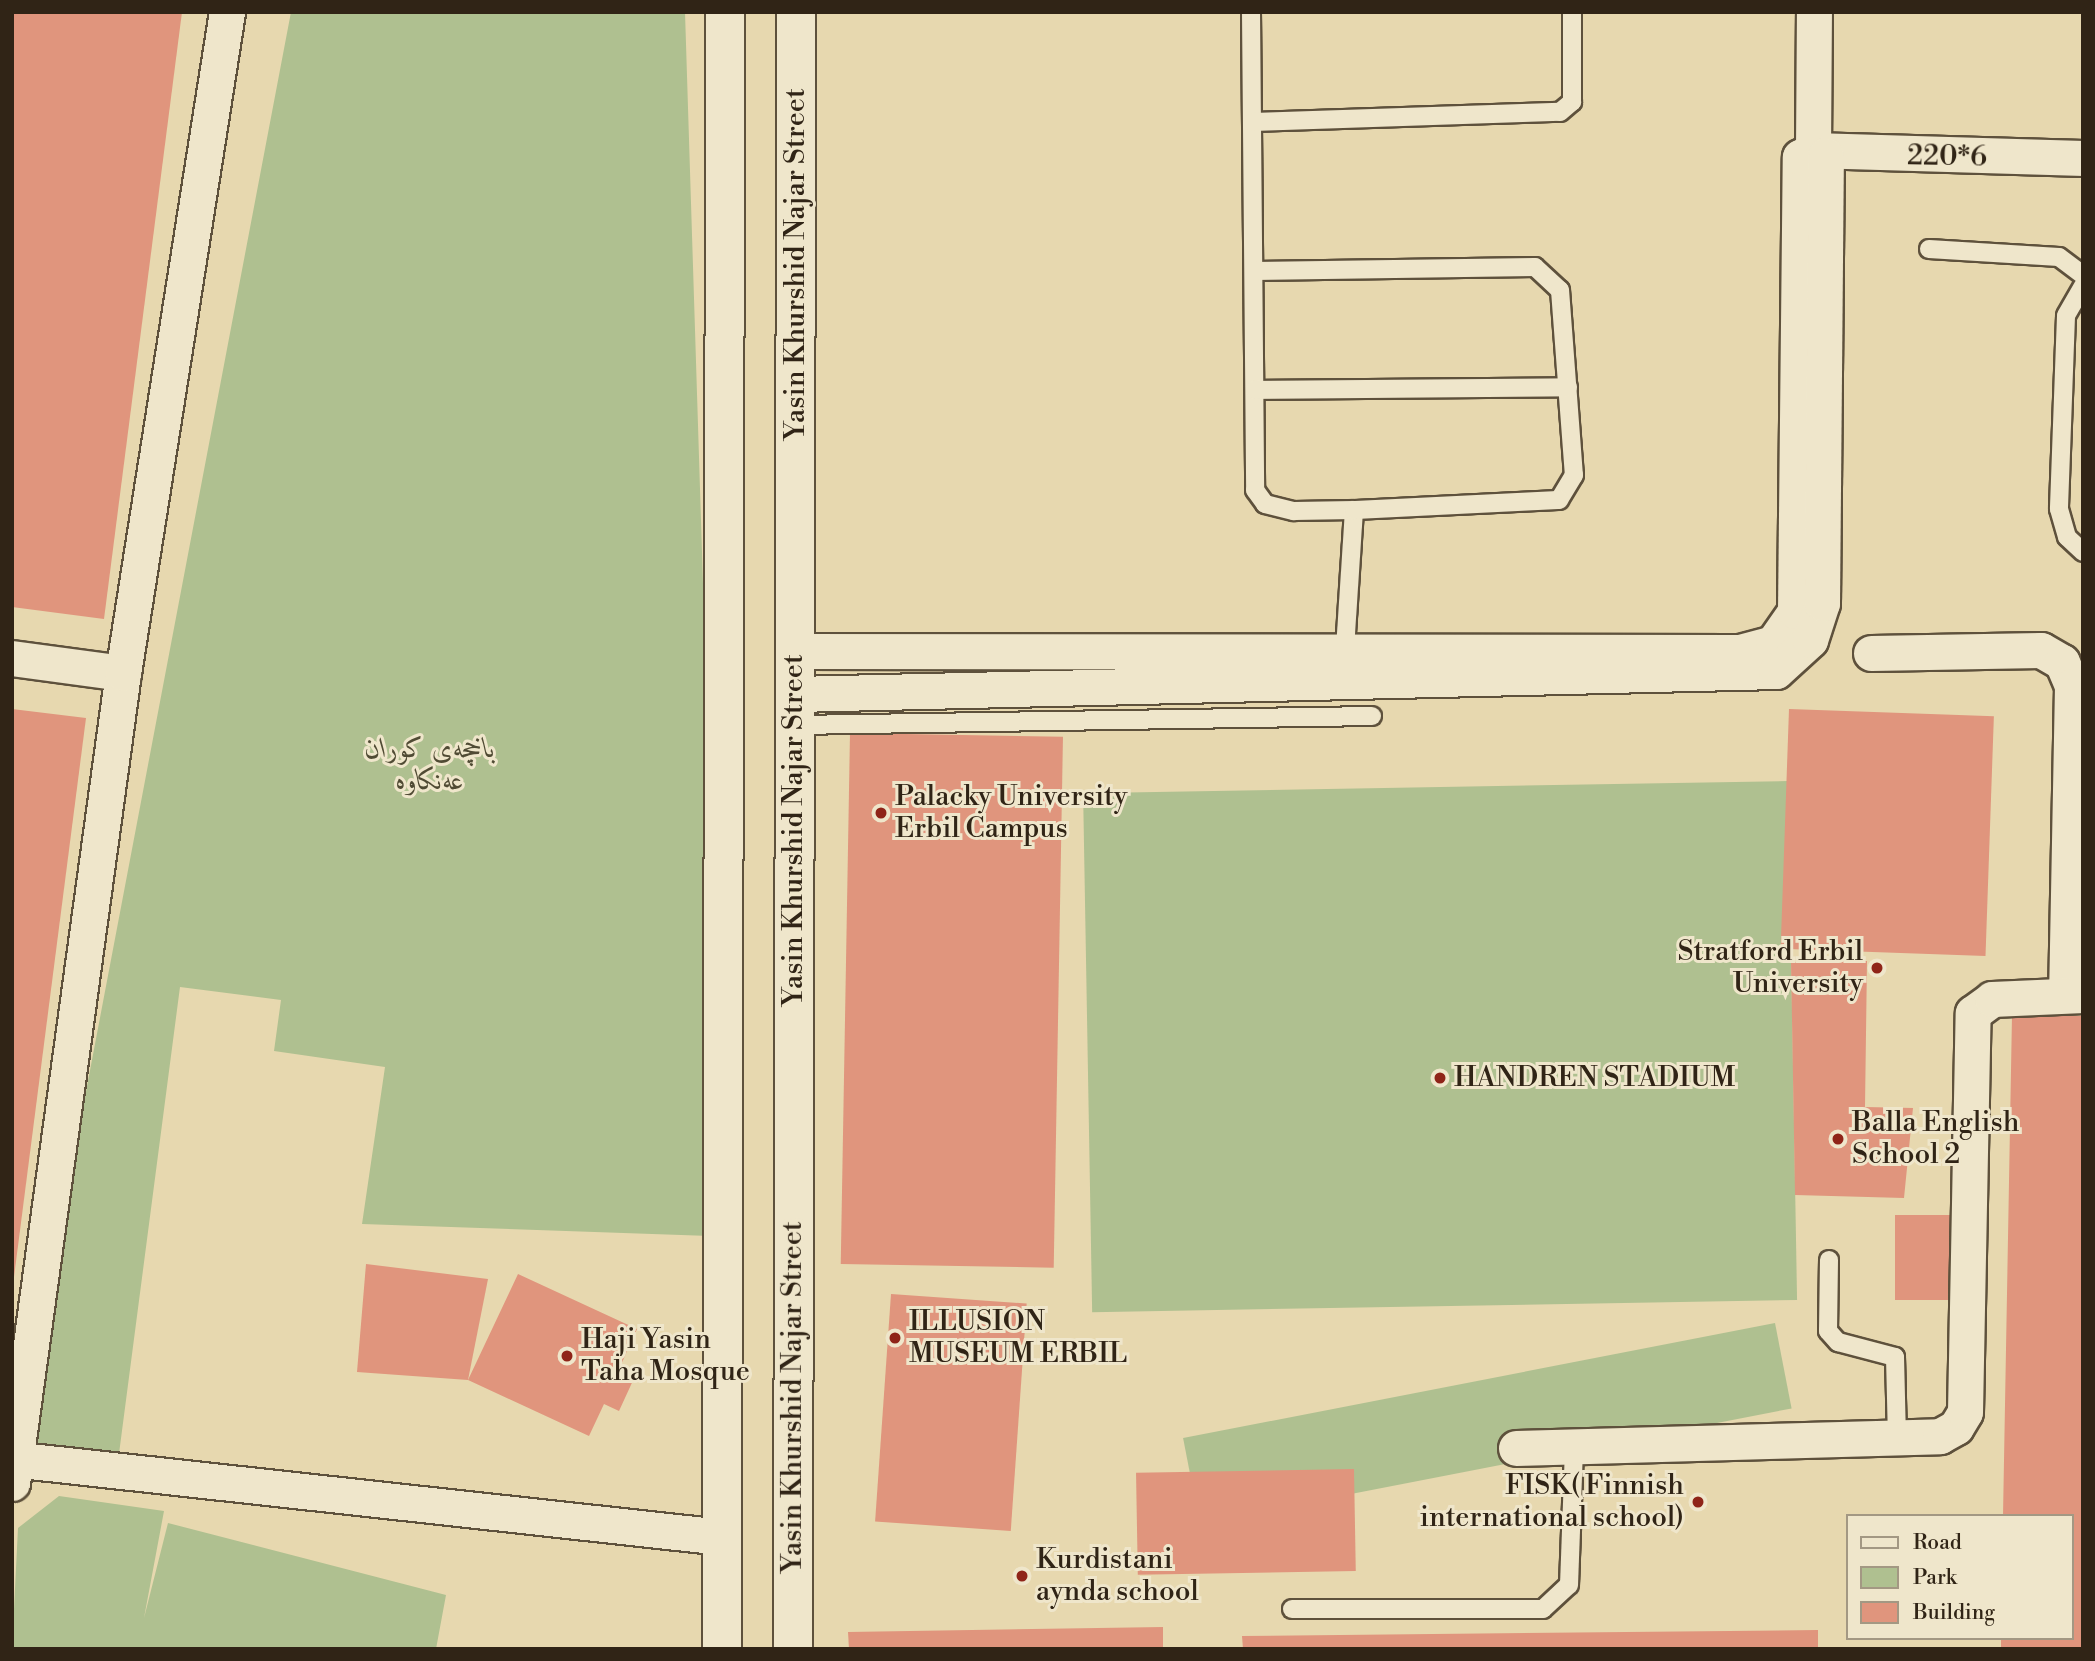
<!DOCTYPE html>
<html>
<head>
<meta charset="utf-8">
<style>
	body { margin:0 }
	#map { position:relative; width:2095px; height:1661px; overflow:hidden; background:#e7d8af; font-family:"Libre Bodoni",Amiri,serif }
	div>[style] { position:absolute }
	.green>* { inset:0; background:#afc090; transform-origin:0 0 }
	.building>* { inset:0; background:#e0957d; transform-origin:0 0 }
	.roads { filter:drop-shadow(2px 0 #5e513c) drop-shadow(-2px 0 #5e513c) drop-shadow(0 2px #5e513c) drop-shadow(0 -2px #5e513c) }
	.lane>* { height:18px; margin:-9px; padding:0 9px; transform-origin:9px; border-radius:9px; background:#efe6cb }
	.street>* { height:35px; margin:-17.5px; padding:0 17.5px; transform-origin:17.5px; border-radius:17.5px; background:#efe6cb }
	.secondary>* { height:38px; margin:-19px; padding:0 19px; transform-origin:19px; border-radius:19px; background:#efe6cb }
	.dots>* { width:19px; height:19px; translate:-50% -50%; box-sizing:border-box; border:4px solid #efe6cb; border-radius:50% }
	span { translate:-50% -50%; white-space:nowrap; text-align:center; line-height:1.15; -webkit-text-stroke:6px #efe6cb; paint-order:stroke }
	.street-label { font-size:28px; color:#302416 }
	.park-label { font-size:28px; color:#504b34; font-style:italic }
	.poi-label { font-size:28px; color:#302416 }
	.left { translate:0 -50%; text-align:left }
	.right { translate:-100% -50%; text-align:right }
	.frame { position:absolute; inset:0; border:14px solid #302416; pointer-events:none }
	.legend { position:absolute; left:1846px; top:1514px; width:228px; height:126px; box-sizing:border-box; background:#efe6cb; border:2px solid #a39883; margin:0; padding:9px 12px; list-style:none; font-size:21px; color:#302416 }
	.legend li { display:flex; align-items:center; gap:14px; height:35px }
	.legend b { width:35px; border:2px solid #a39883 }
</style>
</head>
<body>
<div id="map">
	<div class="green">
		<i style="clip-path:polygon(291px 12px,685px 12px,706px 679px,710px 1236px,362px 1224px,385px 1067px,274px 1051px,281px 1000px,180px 987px,117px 1469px,16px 1460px)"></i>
		<i style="left:1788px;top:781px;width:519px;height:705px;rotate:89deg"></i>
		<i style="left:1775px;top:1323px;width:87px;height:603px;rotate:79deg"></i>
		<i style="clip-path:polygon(59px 1496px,164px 1511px,144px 1618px,168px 1523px,446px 1595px,436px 1649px,12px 1649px,18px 1528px)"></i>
	</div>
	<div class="building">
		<i style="clip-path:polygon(12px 12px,182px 12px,104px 619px,12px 607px)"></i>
		<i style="clip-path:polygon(12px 709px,86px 718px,14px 1277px,12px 1277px)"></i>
		<i style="left:1789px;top:709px;width:205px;height:240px;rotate:2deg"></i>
		<i style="left:850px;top:733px;width:213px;height:531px;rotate:1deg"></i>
		<i style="clip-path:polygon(1867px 961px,1865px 1107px,1913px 1108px,1904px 1198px,1795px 1195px,1791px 962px)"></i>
		<i style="clip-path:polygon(2012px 1015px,2083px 1016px,2083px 1649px,2001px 1649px,2001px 1638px,2072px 1638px,2072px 1516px,2003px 1516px)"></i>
		<i style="left:1895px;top:1215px;width:55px;height:85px"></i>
		<i style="clip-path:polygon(366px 1264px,488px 1279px,468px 1380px,357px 1372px)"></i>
		<i style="clip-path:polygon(518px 1274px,637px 1329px,620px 1367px,636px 1374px,619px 1411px,604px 1404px,589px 1436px,468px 1380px)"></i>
		<i style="left:891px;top:1294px;width:136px;height:228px;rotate:4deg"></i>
		<i style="left:1354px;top:1469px;width:102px;height:218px;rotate:89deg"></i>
		<i style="clip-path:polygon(1163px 1627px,1163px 1649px,849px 1649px,848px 1632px)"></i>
		<i style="clip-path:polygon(1818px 1630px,1818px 1649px,1243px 1649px,1242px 1636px)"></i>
	</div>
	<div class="roads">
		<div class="lane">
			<i style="left:1251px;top:12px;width:478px;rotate:89.5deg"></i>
			<i style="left:1255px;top:490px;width:17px;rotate:54deg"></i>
			<i style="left:1265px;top:504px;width:30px;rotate:14deg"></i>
			<i style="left:1294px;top:511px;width:60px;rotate:-1deg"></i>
			<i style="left:1354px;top:510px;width:141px;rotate:93.7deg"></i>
			<i style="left:1253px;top:122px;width:307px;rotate:-1.9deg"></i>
			<i style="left:1560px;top:112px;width:16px;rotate:-40deg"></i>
			<i style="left:1572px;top:102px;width:90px;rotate:-90deg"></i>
			<i style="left:1929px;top:249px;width:130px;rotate:3.5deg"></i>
			<i style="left:2059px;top:257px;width:30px;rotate:37deg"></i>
			<i style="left:1254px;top:271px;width:281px;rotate:-0.8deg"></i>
			<i style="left:1535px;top:267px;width:34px;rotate:43deg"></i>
			<i style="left:1560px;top:290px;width:186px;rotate:85.7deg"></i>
			<i style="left:1574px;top:475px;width:29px;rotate:121deg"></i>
			<i style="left:1559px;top:500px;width:205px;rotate:177.2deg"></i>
			<i style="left:2083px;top:286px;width:34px;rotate:120deg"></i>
			<i style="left:2066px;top:316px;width:193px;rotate:92.1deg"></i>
			<i style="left:2059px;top:509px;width:29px;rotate:74deg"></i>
			<i style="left:2067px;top:537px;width:22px;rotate:43deg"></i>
			<i style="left:1255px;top:390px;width:313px;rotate:-0.5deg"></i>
			<i style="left:795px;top:725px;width:577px;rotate:-0.89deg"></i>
			<i style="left:1829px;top:1260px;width:71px;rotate:90.8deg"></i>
			<i style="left:1828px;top:1331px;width:15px;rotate:48deg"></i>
			<i style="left:1838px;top:1342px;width:59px;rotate:14.7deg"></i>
			<i style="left:1895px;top:1357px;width:80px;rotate:88.6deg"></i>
			<i style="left:1292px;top:1609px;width:251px"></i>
			<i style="left:1543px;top:1609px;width:35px;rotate:-43deg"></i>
			<i style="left:1569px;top:1585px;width:139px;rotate:-87.9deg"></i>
		</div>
		<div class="street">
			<i style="left:1813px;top:150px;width:270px;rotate:1.7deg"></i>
			<i style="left:795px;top:651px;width:945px;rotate:0.06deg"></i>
			<i style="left:1740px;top:652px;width:34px;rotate:-15deg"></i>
			<i style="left:1773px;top:643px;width:39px;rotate:-55deg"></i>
			<i style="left:1795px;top:611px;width:454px;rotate:-89.4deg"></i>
			<i style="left:1800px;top:157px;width:15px;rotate:-28deg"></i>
			<i style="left:1813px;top:150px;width:138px;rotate:-89.6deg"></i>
			<i style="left:1871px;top:653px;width:170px;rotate:-1deg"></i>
			<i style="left:2041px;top:650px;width:24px;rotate:30deg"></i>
			<i style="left:2062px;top:662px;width:26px;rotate:67deg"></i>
			<i style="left:2072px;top:686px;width:309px;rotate:91.1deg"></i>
			<i style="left:12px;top:658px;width:112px;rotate:7.7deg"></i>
			<i style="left:795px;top:694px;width:981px;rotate:-1.34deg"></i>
			<i style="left:1776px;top:671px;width:46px;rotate:-42.4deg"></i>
			<i style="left:1810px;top:640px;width:39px;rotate:-72deg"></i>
			<i style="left:1822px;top:603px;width:448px;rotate:-89.5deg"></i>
			<i style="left:1516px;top:1448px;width:424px;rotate:-1.6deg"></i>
			<i style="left:1940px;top:1436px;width:18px;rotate:-29deg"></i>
			<i style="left:1956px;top:1427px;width:17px;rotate:-59deg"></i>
			<i style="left:1965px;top:1412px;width:399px;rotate:-88.9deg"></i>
			<i style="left:1973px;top:1013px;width:24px;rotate:-36deg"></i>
			<i style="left:1992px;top:999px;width:91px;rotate:-2.5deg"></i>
			<i style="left:12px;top:1459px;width:714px;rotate:6.27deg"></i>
			<i style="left:12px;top:1483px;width:818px;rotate:-82.2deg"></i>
			<i style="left:123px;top:673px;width:669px;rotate:-81.06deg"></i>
		</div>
		<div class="secondary">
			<i style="left:722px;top:1649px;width:1637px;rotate:-89.89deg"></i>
			<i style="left:793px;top:1649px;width:1637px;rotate:-89.89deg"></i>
		</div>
	</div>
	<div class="dots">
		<i style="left:881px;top:813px;background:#8f2418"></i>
		<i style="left:1877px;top:968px;background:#8f2418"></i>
		<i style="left:1440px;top:1078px;background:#8f2418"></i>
		<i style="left:1838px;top:1139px;background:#8f2418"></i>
		<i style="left:895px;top:1338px;background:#8f2418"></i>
		<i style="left:567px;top:1356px;background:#8f2418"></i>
		<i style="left:1698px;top:1502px;background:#8f2418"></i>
		<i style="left:1022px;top:1576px;background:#8f2418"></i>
	</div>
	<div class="street-label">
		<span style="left:1947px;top:157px;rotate:1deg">220*6</span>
		<span style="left:796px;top:264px;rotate:-90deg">Yasin Khurshid Najar Street</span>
		<span style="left:794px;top:830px;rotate:-90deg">Yasin Khurshid Najar Street</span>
		<span style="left:793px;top:1397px;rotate:-90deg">Yasin Khurshid Najar Street</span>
	</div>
	<div class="park-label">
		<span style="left:430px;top:765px">باخچەی کوران<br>عەنکاوە</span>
	</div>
	<div class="poi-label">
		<span class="left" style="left:895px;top:813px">Palacky University<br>Erbil Campus</span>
		<span class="right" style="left:1863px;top:968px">Stratford Erbil<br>University</span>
		<span class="left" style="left:1454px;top:1078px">HANDREN STADIUM</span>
		<span class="left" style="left:1852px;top:1139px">Balla English<br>School 2</span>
		<span class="left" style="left:909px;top:1338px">ILLUSION<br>MUSEUM ERBIL</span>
		<span class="left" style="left:581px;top:1356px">Haji Yasin<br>Taha Mosque</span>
		<span class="right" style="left:1684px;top:1502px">FISK( Finnish<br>international school)</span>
		<span class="left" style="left:1036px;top:1576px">Kurdistani<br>aynda school</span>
	</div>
	<div class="frame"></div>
	<ul class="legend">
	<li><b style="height:9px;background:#efe6cb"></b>Road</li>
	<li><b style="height:19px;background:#afc090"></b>Park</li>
	<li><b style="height:19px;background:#e0957d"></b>Building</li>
	</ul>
</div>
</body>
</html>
